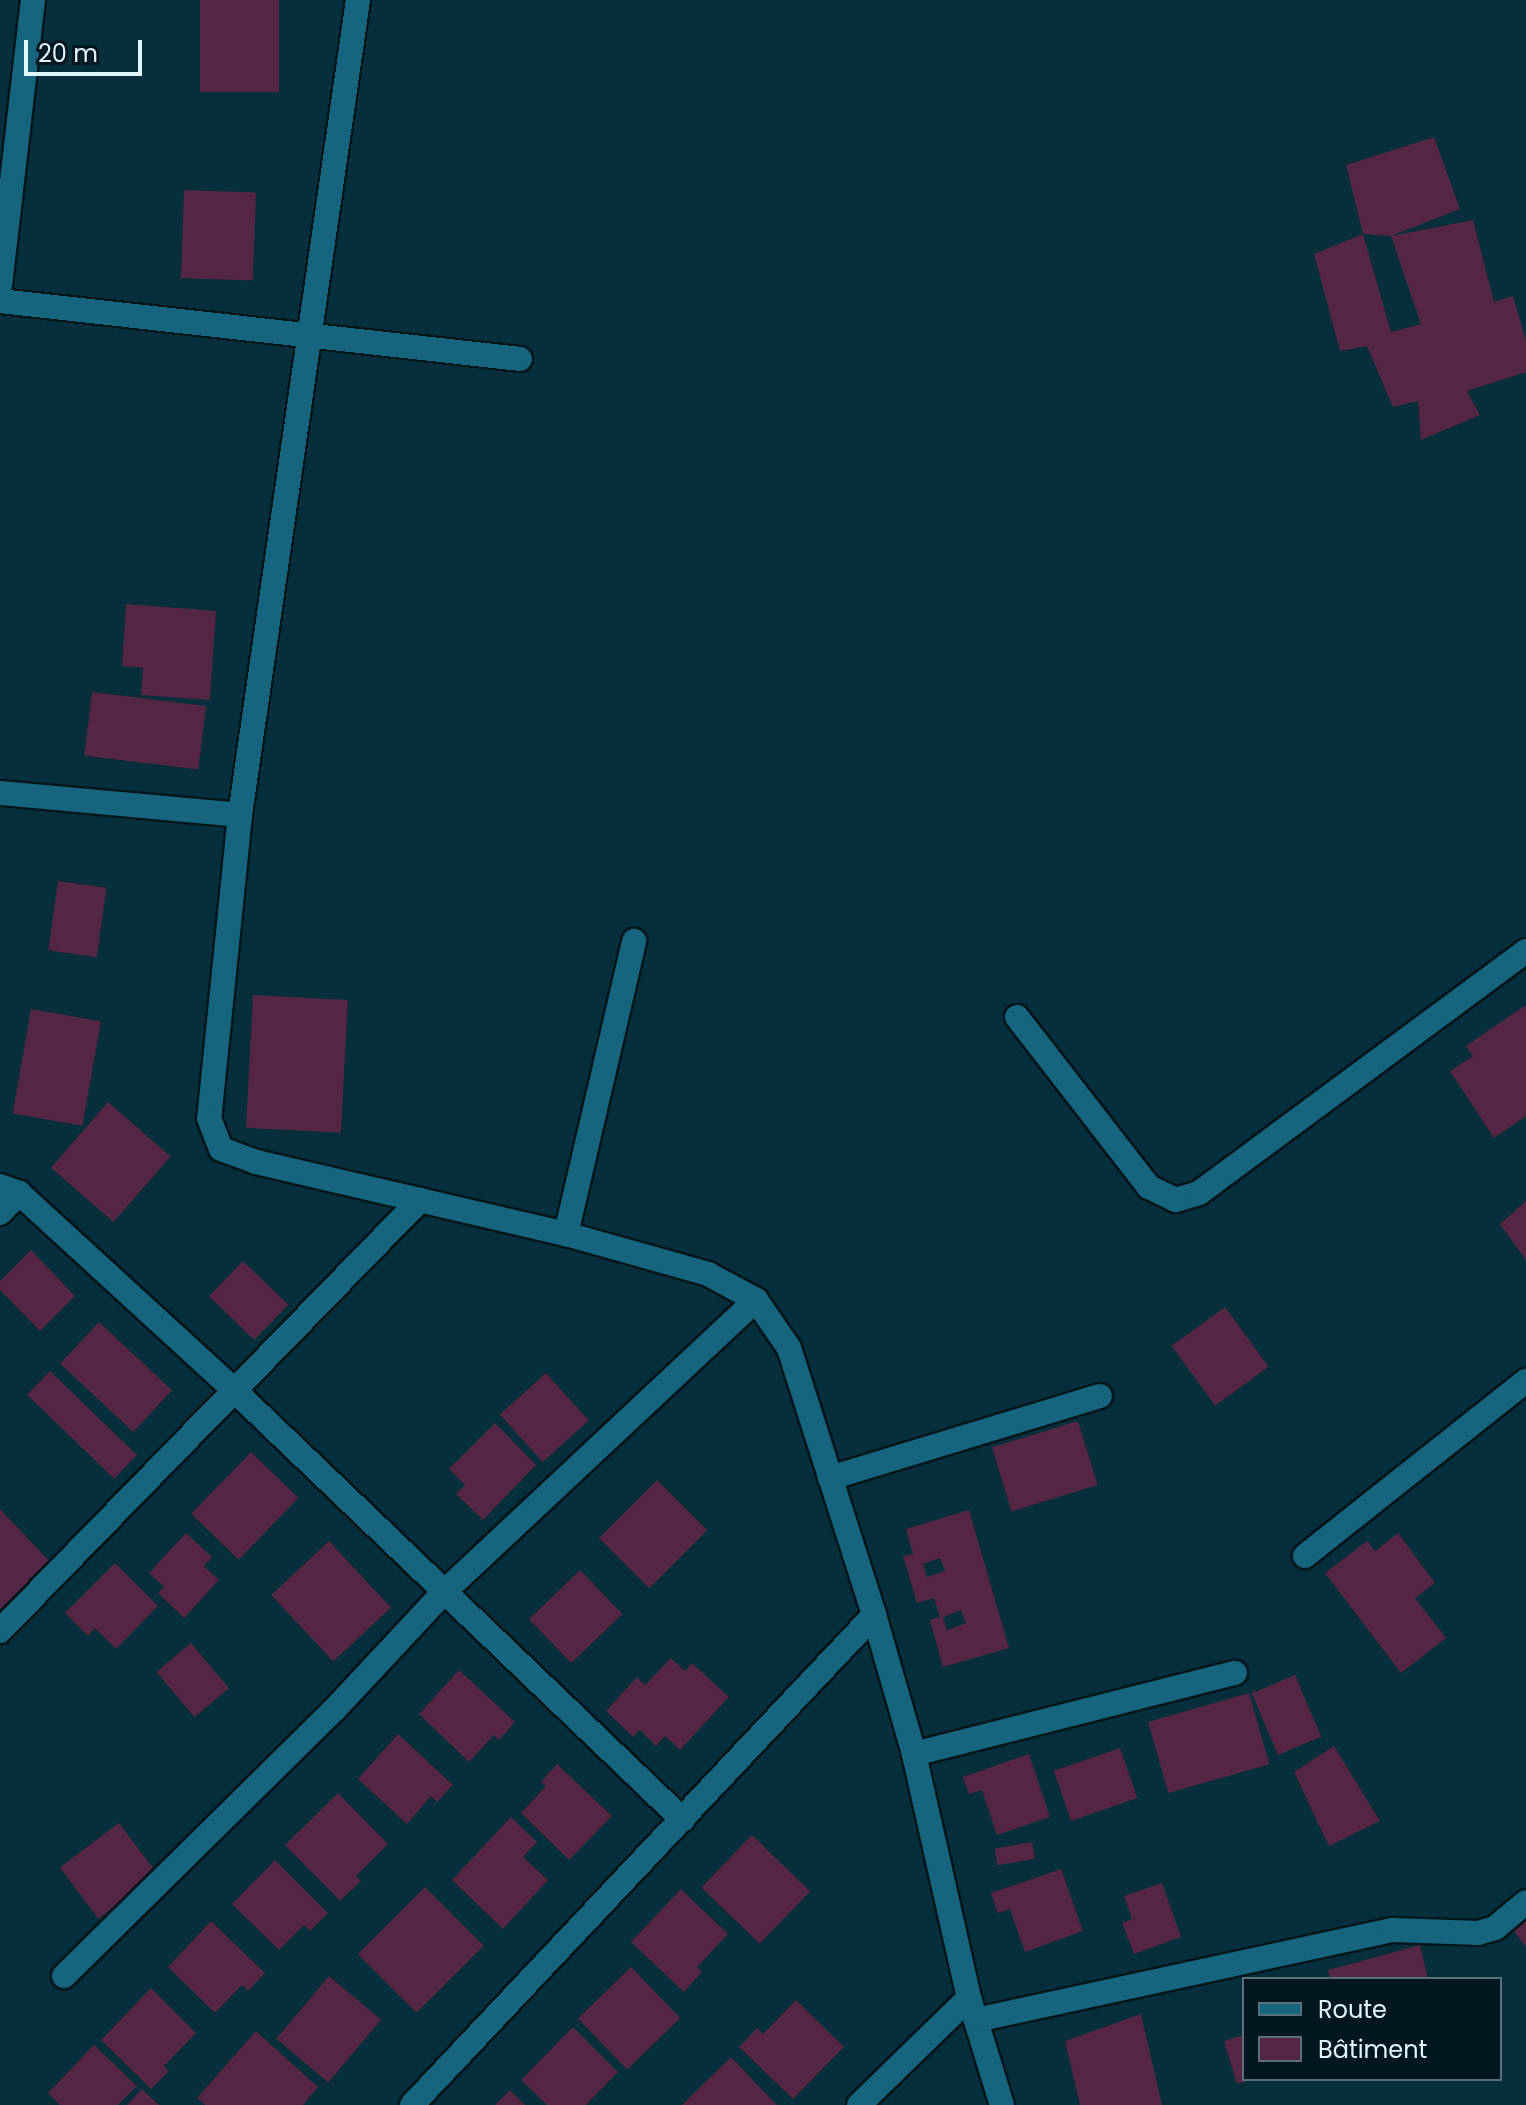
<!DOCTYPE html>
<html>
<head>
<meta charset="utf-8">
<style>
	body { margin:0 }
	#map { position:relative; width:1526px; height:2105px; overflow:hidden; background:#062f3b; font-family:Poppins,sans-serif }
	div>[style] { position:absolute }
	.building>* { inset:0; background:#552644; transform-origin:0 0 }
	.roads { filter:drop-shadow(2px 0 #01161d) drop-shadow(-2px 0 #01161d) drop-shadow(0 2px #01161d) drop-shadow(0 -2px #01161d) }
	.minor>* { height:24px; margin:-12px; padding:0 12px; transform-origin:12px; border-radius:12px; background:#17657c }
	span { translate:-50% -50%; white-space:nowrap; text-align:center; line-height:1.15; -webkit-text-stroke:8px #001620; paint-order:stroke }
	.legend { position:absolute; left:1242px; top:1977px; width:260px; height:104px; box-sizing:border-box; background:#001620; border:2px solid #5a6f78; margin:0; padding:10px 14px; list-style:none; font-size:24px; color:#e0f5fd }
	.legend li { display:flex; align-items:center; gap:16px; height:40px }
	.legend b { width:40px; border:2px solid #5a6f78 }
	.scale { position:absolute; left:24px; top:40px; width:118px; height:36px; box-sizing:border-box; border:4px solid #e0f5fd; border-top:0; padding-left:10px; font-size:24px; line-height:28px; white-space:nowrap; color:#e0f5fd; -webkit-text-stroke:6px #001620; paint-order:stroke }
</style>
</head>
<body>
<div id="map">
	<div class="building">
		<i style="left:200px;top:0;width:79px;height:92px"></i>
		<i style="clip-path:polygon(1434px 137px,1460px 209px,1391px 236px,1473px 220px,1494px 302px,1513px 296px,1526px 341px,1526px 372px,1467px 391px,1480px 415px,1421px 440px,1418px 401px,1393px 407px,1367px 346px,1340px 351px,1314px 254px,1363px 234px,1391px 332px,1421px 324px,1391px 236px,1363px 234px,1346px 165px)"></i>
		<i style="left:184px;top:190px;width:72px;height:88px;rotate:2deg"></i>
		<i style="clip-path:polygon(126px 604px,216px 611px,210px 700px,141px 695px,143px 668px,122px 666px)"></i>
		<i style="left:92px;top:692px;width:115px;height:64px;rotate:7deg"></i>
		<i style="left:58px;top:881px;width:49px;height:70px;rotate:8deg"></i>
		<i style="left:253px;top:995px;width:95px;height:133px;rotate:3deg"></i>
		<i style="clip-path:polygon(1526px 1005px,1526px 1116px,1494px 1138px,1450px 1071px,1473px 1056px,1466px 1046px)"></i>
		<i style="left:31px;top:1009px;width:71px;height:106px;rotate:10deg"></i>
		<i style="left:108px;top:1102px;width:83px;height:87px;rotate:41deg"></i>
		<i style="clip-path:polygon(1526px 1201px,1526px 1260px,1500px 1224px)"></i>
		<i style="clip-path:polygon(31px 1250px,75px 1296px,40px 1331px,0 1290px,0 1281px)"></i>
		<i style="left:243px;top:1261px;width:63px;height:49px;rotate:44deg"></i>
		<i style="left:1225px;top:1307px;width:74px;height:66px;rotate:54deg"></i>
		<i style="left:99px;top:1322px;width:100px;height:57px;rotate:43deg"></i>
		<i style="left:50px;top:1371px;width:121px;height:33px;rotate:44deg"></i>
		<i style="left:546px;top:1373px;width:64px;height:62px;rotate:48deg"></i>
		<i style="left:1078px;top:1421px;width:67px;height:90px;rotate:73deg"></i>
		<i style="clip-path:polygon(495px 1423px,536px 1465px,483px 1520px,456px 1494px,465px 1485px,449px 1469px)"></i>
		<i style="left:251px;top:1452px;width:66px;height:86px;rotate:44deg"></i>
		<i style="left:657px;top:1480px;width:71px;height:82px;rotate:45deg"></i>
		<i style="clip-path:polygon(0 1509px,55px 1567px,0 1621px)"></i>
		<i style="clip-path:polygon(evenodd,969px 1510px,1009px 1648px,943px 1667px,930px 1620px,940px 1617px,934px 1598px,917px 1603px,903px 1556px,913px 1554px,906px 1529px,969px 1510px,940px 1558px,945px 1571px,927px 1577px,923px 1564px,940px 1558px,969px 1510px,961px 1610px,966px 1623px,947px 1630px,943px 1617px,961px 1610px)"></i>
		<i style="clip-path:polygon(186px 1533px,212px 1557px,204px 1566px,219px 1580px,184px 1618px,158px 1593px,164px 1587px,149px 1573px)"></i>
		<i style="clip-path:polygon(1398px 1533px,1435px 1583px,1415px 1598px,1446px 1638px,1401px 1673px,1325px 1573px,1367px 1541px,1375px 1551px)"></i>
		<i style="left:329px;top:1541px;width:91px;height:79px;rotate:47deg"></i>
		<i style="clip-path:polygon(115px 1563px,158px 1606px,116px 1649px,95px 1628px,88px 1636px,65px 1613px)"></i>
		<i style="left:580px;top:1570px;width:61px;height:71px;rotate:46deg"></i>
		<i style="left:191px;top:1643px;width:59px;height:45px;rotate:50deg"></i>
		<i style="clip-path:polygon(671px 1658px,685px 1671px,692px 1663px,729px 1697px,680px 1750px,665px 1736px,656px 1746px,640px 1730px,633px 1737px,606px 1711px,637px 1677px,645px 1685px)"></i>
		<i style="clip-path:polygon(459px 1670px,515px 1722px,499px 1740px,494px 1735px,469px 1762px,419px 1714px)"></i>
		<i style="left:1295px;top:1675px;width:67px;height:47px;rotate:67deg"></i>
		<i style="left:1249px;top:1693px;width:74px;height:105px;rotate:74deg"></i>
		<i style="clip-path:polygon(398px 1734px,453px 1785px,437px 1802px,431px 1796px,407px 1824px,358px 1779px)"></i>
		<i style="clip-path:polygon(1334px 1746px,1380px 1821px,1329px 1846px,1294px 1772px)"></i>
		<i style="left:1120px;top:1748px;width:53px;height:70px;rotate:71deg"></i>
		<i style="clip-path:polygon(1029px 1754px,1050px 1817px,997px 1835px,982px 1790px,969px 1794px,963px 1777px)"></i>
		<i style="clip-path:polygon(557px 1764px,612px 1816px,569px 1860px,521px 1813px,546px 1786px,541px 1782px)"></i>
		<i style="clip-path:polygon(338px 1793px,388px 1844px,356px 1876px,361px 1881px,340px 1901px,285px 1845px)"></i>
		<i style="clip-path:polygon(511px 1817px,537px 1842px,523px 1857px,548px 1880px,503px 1929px,452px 1880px)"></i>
		<i style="left:119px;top:1823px;width:64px;height:74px;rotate:53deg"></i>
		<i style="left:752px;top:1835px;width:81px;height:73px;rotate:44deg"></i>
		<i style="left:1032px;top:1842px;width:17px;height:38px;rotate:80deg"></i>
		<i style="clip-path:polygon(275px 1860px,328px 1913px,310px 1931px,304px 1925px,279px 1950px,232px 1904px)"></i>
		<i style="clip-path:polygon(1061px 1869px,1083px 1931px,1025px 1952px,1010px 1909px,998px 1913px,991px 1893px)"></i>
		<i style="clip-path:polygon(1162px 1883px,1181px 1937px,1134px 1954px,1122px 1923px,1132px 1919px,1124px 1896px)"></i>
		<i style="left:425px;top:1887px;width:83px;height:95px;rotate:45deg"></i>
		<i style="clip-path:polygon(681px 1889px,728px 1934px,697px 1967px,702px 1972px,684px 1992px,631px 1942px)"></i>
		<i style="clip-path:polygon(1526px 1910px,1526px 1947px,1508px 1923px)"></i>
		<i style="clip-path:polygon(211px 1921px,265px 1973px,248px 1991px,242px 1985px,215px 2013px,168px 1967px)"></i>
		<i style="clip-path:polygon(1420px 1945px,1428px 1979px,1330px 1979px,1328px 1970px)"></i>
		<i style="left:631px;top:1967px;width:71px;height:74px;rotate:46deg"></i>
		<i style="left:329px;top:1976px;width:68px;height:82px;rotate:40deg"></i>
		<i style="clip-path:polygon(151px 1988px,196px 2033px,164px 2066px,169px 2071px,151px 2089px,101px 2040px)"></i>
		<i style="clip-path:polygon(796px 2000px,844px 2047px,793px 2099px,739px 2047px,757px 2028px,763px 2034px)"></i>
		<i style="clip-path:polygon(1141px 2014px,1162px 2105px,1080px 2105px,1065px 2041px)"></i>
		<i style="clip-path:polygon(573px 2027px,618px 2072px,586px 2105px,547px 2105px,521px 2080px)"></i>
		<i style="clip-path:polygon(256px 2031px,318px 2087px,303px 2105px,205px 2105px,197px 2098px)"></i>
		<i style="clip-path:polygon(1244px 2035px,1244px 2079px,1250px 2080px,1237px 2084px,1224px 2041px)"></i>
		<i style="clip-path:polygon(94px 2045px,137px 2086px,118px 2105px,60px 2105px,48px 2093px)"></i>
		<i style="clip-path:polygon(731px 2057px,777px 2105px,682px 2105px)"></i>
		<i style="clip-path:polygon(142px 2089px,159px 2105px,127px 2105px)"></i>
		<i style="clip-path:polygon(510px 2090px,525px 2105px,495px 2105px)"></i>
	</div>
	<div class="roads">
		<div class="minor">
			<i style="left:358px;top:0;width:823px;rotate:98.24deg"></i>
			<i style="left:240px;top:815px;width:305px;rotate:95.8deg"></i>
			<i style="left:209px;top:1118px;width:33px;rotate:69deg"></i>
			<i style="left:221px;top:1149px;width:37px;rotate:20deg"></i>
			<i style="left:256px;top:1162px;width:318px;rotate:13.1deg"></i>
			<i style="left:566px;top:1234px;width:148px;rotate:15.7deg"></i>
			<i style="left:708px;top:1274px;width:55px;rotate:28.4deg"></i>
			<i style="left:756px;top:1300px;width:58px;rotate:55.5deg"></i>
			<i style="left:789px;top:1348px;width:280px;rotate:72.3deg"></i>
			<i style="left:874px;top:1615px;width:145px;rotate:73.9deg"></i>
			<i style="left:914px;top:1754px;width:250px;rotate:77.3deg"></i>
			<i style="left:969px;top:1998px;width:112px;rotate:72.9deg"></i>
			<i style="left:0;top:285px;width:287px;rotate:-83.4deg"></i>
			<i style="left:0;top:301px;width:523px;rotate:6.36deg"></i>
			<i style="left:0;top:793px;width:241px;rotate:5.2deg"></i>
			<i style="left:1017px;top:1017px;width:215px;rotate:52.2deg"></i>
			<i style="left:1149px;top:1187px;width:30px;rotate:26deg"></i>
			<i style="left:1176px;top:1200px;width:24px;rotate:-17deg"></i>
			<i style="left:1199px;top:1193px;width:407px;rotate:-36.5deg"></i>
			<i style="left:0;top:1186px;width:20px;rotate:20deg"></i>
			<i style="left:19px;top:1193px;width:293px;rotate:42.5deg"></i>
			<i style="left:235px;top:1391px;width:620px;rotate:43.76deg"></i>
			<i style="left:0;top:1213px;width:28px;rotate:-46deg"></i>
			<i style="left:566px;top:1234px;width:301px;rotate:-76.9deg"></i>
			<i style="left:830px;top:1478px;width:282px;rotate:-16.9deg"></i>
			<i style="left:1305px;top:1556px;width:282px;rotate:-38.4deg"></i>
			<i style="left:0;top:1631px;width:602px;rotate:-45.74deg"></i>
			<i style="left:914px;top:1754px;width:331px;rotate:-14.2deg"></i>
			<i style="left:64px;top:1976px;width:379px;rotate:-44.6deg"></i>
			<i style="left:334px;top:1710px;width:161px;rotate:-47deg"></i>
			<i style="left:444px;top:1592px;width:427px;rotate:-43.1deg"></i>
			<i style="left:976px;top:2020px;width:427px;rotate:-12.2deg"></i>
			<i style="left:1393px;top:1930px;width:85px;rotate:2deg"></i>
			<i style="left:1478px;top:1933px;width:18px;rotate:-16deg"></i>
			<i style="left:1495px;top:1928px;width:40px;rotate:-40deg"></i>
			<i style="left:412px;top:2105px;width:673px;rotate:-46.68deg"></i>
			<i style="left:859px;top:2105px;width:153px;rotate:-44.2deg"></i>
		</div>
	</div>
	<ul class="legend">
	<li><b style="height:10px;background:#17657c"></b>Route</li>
	<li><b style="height:22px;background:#552644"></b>Bâtiment</li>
	</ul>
	<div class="scale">20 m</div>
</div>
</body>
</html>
